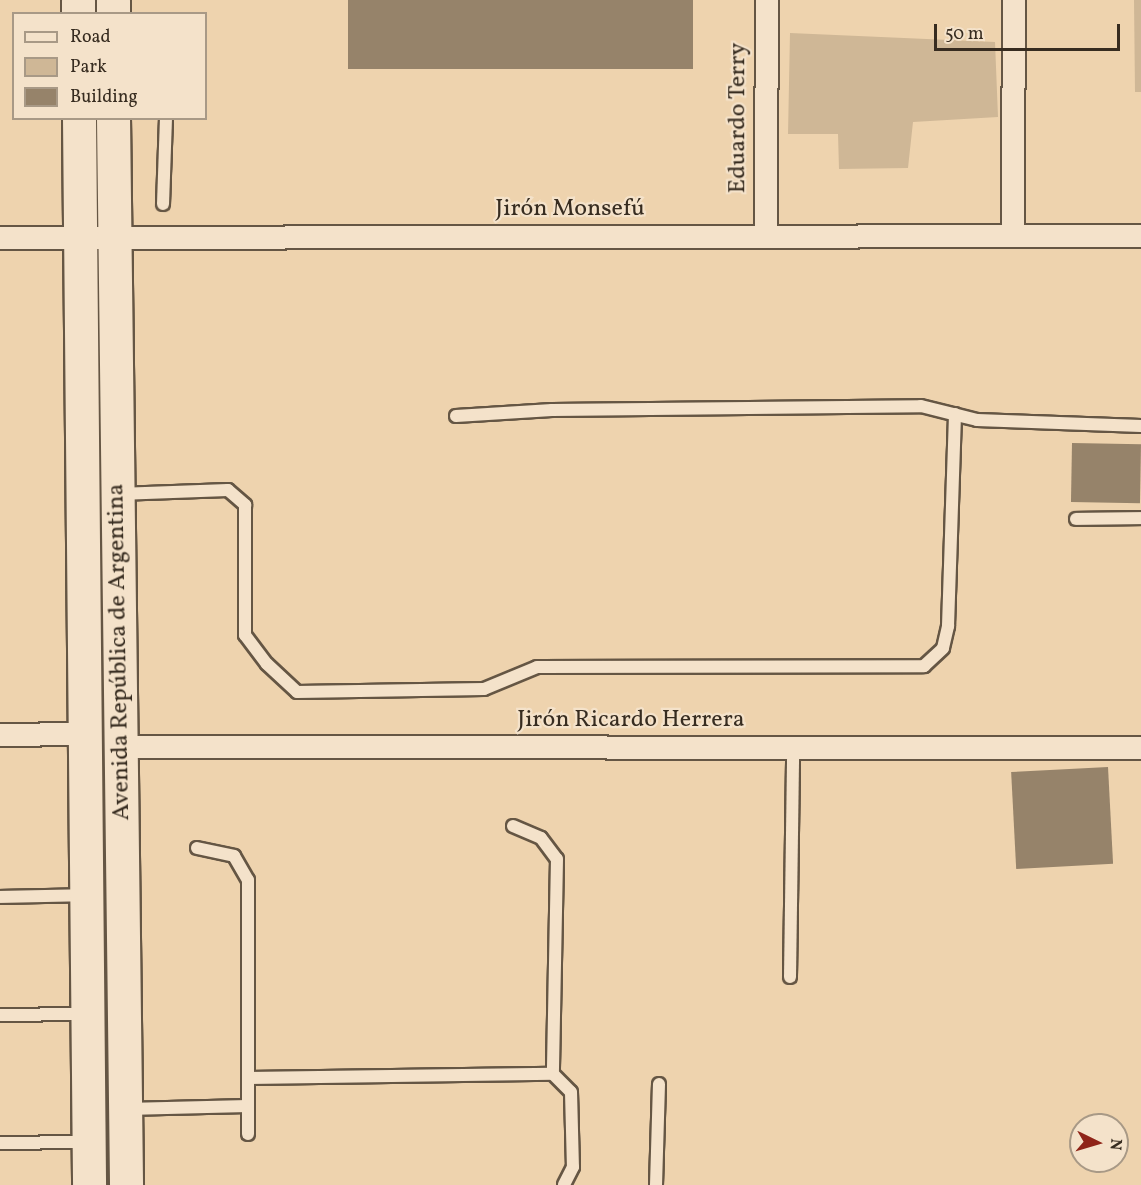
<!DOCTYPE html>
<html>
<head>
<meta charset="utf-8">
<style>
	body { margin:0 }
	#map { position:relative; width:1141px; height:1185px; overflow:hidden; background:#eed3ae; font-family:Vollkorn,serif }
	div>[style] { position:absolute }
	.green>* { inset:0; background:#cfb796 }
	.building>* { inset:0; background:#96836a; transform-origin:0 0 }
	.roads { filter:drop-shadow(2px 0 #655644) drop-shadow(-2px 0 #655644) drop-shadow(0 2px #655644) drop-shadow(0 -2px #655644) }
	.service>* { height:12px; margin:-6px; padding:0 6px; transform-origin:6px; border-radius:6px; background:#f4e2ca }
	.minor>* { height:22px; margin:-11px; padding:0 11px; transform-origin:11px; border-radius:11px; background:#f4e2ca }
	.secondary>* { height:33px; margin:-16.5px; padding:0 16.5px; transform-origin:16.5px; border-radius:16.5px; background:#f4e2ca }
	span { translate:-50% -50%; white-space:nowrap; text-align:center; line-height:1.15; -webkit-text-stroke:4.5px #f4e2ca; paint-order:stroke }
	.street-label { font-size:24px; color:#372c20 }
	.legend { position:absolute; left:12px; top:12px; width:195px; height:108px; box-sizing:border-box; background:#f4e2ca; border:2px solid #a89986; margin:0; padding:8px 10px; list-style:none; font-size:18px; color:#372c20 }
	.legend li { display:flex; align-items:center; gap:12px; height:30px }
	.legend b { width:30px; border:2px solid #a89986 }
	.north { position:absolute; left:1069px; top:1113px; width:60px; height:60px; box-sizing:border-box; background:#f4e2ca; border:2px solid #a89986; border-radius:50%; rotate:95deg; font-size:16px; font-weight:700; line-height:24px; text-align:center; color:#372c20 }
	.north::after { content:''; display:block; margin:auto; width:21px; height:27px; background:#8f2418; clip-path:polygon(50% 0,100% 100%,50% 72%,0 100%) }
	.scale { position:absolute; left:934px; top:24px; width:186px; height:27px; box-sizing:border-box; border:3px solid #372c20; border-top:0; padding-left:8px; font-size:18px; line-height:21px; white-space:nowrap; color:#372c20; -webkit-text-stroke:4px #f4e2ca; paint-order:stroke }
</style>
</head>
<body>
<div id="map">
	<div class="green">
		<i style="clip-path:polygon(1134px 0,1141px 0,1141px 92px,1135px 92px)"></i>
		<i style="clip-path:polygon(790px 33px,995px 42px,998px 117px,913px 122px,908px 168px,839px 169px,838px 134px,788px 134px)"></i>
	</div>
	<div class="building">
		<i style="left:348px;top:0;width:345px;height:69px"></i>
		<i style="left:1072px;top:443px;width:69px;height:59px;rotate:1deg"></i>
		<i style="left:1108px;top:767px;width:97px;height:97px;rotate:87deg"></i>
	</div>
	<div class="roads">
		<div class="service">
			<i style="left:163px;top:204px;width:86px;rotate:-88deg"></i>
			<i style="left:456px;top:416px;width:96px;rotate:-3.6deg"></i>
			<i style="left:552px;top:410px;width:369px;rotate:-0.6deg"></i>
			<i style="left:921px;top:406px;width:58px;rotate:14deg"></i>
			<i style="left:977px;top:420px;width:164px;rotate:2.1deg"></i>
			<i style="left:118px;top:494px;width:110px;rotate:-2.1deg"></i>
			<i style="left:228px;top:490px;width:23px;rotate:41deg"></i>
			<i style="left:245px;top:505px;width:130px;rotate:90deg"></i>
			<i style="left:245px;top:635px;width:36px;rotate:53deg"></i>
			<i style="left:267px;top:664px;width:41px;rotate:43deg"></i>
			<i style="left:297px;top:692px;width:187px;rotate:-0.9deg"></i>
			<i style="left:484px;top:689px;width:57px;rotate:-22.5deg"></i>
			<i style="left:537px;top:667px;width:387px;rotate:-0.1deg"></i>
			<i style="left:924px;top:666px;width:26px;rotate:-43deg"></i>
			<i style="left:943px;top:648px;width:23px;rotate:-77deg"></i>
			<i style="left:948px;top:626px;width:212px;rotate:-88.1deg"></i>
			<i style="left:1076px;top:519px;width:65px;rotate:-0.9deg"></i>
			<i style="left:513px;top:826px;width:30px;rotate:23deg"></i>
			<i style="left:541px;top:838px;width:26px;rotate:53deg"></i>
			<i style="left:557px;top:859px;width:215px;rotate:91.1deg"></i>
			<i style="left:197px;top:848px;width:38px;rotate:12deg"></i>
			<i style="left:234px;top:856px;width:28px;rotate:60deg"></i>
			<i style="left:248px;top:880px;width:254px;rotate:90deg"></i>
			<i style="left:0;top:897px;width:86px;rotate:-1.3deg"></i>
			<i style="left:790px;top:977px;width:229px;rotate:-89.2deg"></i>
			<i style="left:0;top:1015px;width:86px;rotate:-0.7deg"></i>
			<i style="left:248px;top:1078px;width:305px;rotate:-0.8deg"></i>
			<i style="left:553px;top:1074px;width:25px;rotate:45deg"></i>
			<i style="left:571px;top:1092px;width:75px;rotate:88.5deg"></i>
			<i style="left:573px;top:1167px;width:20px;rotate:117deg"></i>
			<i style="left:126px;top:1109px;width:122px;rotate:-1.4deg"></i>
			<i style="left:0;top:1143px;width:88px;rotate:-0.7deg"></i>
			<i style="left:656px;top:1185px;width:101px;rotate:-88.3deg"></i>
		</div>
		<div class="minor">
			<i style="left:766px;top:236px;width:236px;rotate:-89.8deg"></i>
			<i style="left:1013px;top:236px;width:236px;rotate:-89.8deg"></i>
			<i style="left:0;top:238px;width:1141px;rotate:-0.1deg"></i>
			<i style="left:0;top:735px;width:86px;rotate:-0.7deg"></i>
			<i style="left:122px;top:747px;width:1019px;rotate:0.06deg"></i>
		</div>
		<div class="secondary">
			<i style="left:78px;top:0;width:14px;rotate:90deg"></i>
			<i style="left:113px;top:0;width:14px;rotate:90deg"></i>
			<i style="left:79px;top:118px;width:1067px;rotate:89.46deg"></i>
			<i style="left:113px;top:118px;width:1067px;rotate:89.3deg"></i>
		</div>
	</div>
	<div class="street-label">
		<span style="left:739px;top:118px;rotate:-90deg">Eduardo Terry</span>
		<span style="left:570px;top:210px">Jirón Monsefú</span>
		<span style="left:120px;top:652px;rotate:-91deg">Avenida República de Argentina</span>
		<span style="left:631px;top:721px">Jirón Ricardo Herrera</span>
	</div>
	<ul class="legend">
	<li><b style="height:8px;background:#f4e2ca"></b>Road</li>
	<li><b style="height:16px;background:#cfb796"></b>Park</li>
	<li><b style="height:16px;background:#96836a"></b>Building</li>
	</ul>
	<div class="north">N</div>
	<div class="scale">50 m</div>
</div>
</body>
</html>
